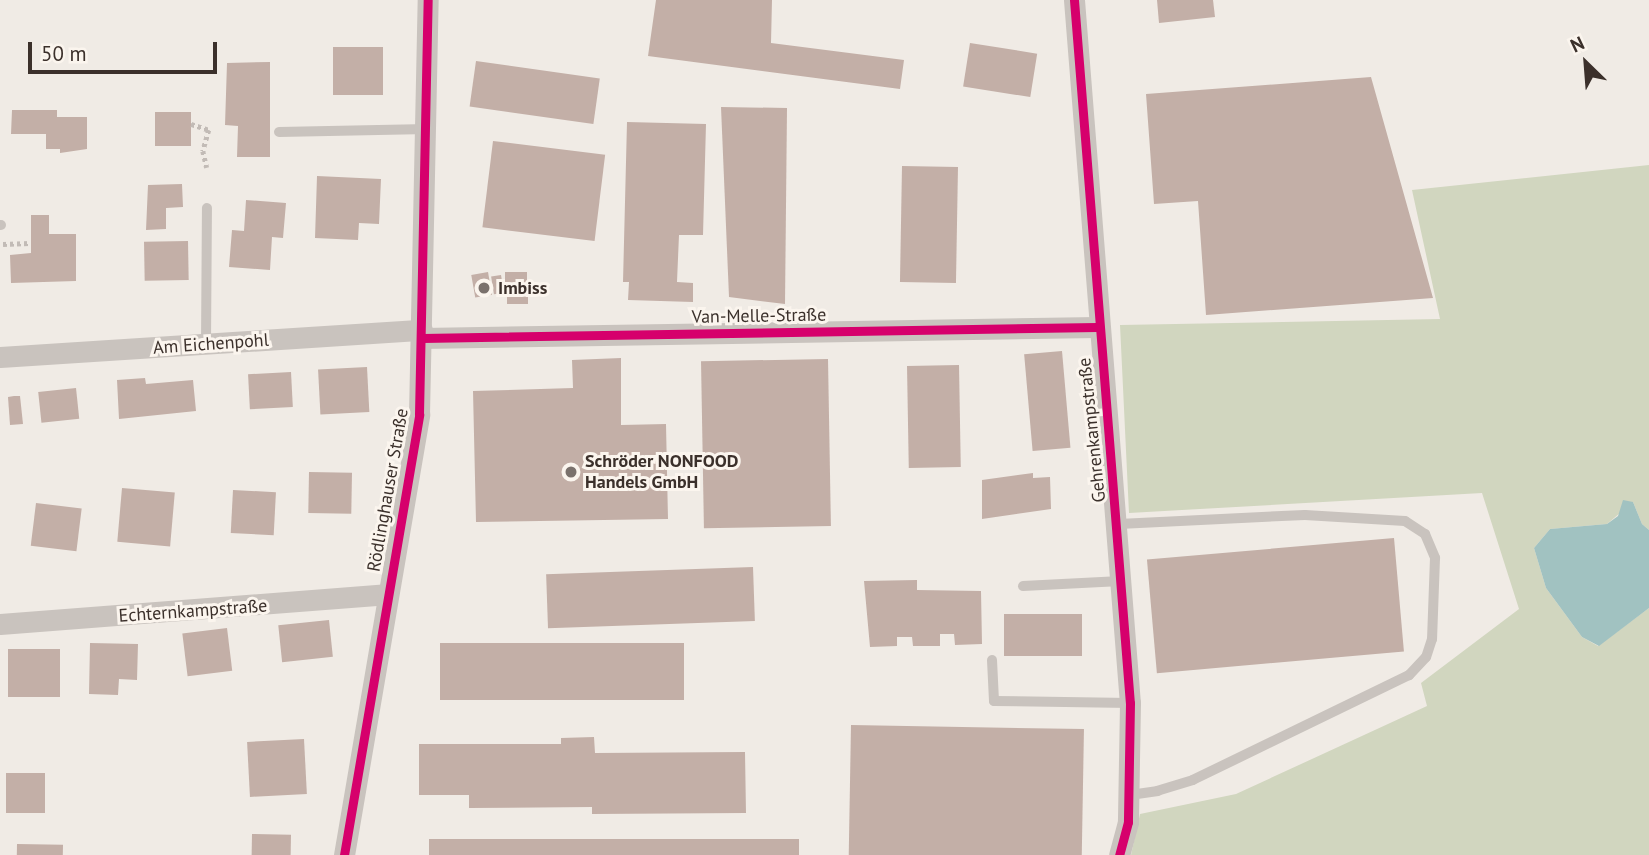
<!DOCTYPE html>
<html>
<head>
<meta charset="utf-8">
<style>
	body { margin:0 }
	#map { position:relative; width:1649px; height:855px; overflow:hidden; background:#f0ebe5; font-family:"PT Sans",sans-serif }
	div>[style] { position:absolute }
	.green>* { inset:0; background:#d1d6bf }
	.water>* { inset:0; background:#a1c2c1 }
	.building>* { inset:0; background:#c3afa7; transform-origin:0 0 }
	.path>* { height:4.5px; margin-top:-2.25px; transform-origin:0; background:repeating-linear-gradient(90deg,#c2bbb6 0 3.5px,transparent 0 7px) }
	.lane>* { height:10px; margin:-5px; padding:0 5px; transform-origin:5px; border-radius:5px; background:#c9c3be }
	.street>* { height:21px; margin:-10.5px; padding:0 10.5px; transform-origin:10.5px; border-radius:10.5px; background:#c9c3be }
	.cycleway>* { height:9px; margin:-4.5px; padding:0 4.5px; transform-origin:4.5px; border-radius:4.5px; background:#d6006c }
	.dots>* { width:19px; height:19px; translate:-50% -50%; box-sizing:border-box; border:4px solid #fbf5ee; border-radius:50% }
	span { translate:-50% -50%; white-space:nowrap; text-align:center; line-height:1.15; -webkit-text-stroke:6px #fbf5ee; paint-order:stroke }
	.poi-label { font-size:18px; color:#3b302b; font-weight:700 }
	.left { translate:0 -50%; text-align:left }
	.street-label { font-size:18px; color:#3b302b }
	.north { position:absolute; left:1551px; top:28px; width:70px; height:70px; -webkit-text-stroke:5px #fbf5ee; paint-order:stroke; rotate:335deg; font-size:19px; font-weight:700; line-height:28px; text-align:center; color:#3b302b }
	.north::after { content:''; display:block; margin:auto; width:24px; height:32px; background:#3b302b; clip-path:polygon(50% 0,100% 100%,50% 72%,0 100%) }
	.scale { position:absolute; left:28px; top:42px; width:189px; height:32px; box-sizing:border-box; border:4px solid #3b302b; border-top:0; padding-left:9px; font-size:21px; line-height:24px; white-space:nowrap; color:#3b302b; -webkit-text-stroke:5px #fbf5ee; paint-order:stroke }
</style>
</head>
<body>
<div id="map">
	<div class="green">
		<i style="clip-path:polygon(1649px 165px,1649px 530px,1642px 524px,1633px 502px,1607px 524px,1550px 529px,1534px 548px,1546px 588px,1582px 637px,1598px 646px,1649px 608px,1649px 855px,1131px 855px,1140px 814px,1236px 794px,1427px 706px,1421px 683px,1519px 609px,1482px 493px,1129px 513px,1120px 325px,1440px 319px,1412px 190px)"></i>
	</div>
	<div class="water">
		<i style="clip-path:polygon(1623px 500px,1633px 502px,1642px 524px,1649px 530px,1649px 608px,1599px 646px,1582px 637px,1546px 588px,1534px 548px,1550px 529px,1607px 524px,1618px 516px)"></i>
	</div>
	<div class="building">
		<i style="clip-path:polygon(656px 0,772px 0,771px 43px,904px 60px,900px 89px,648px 56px)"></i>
		<i style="clip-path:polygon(1157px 0,1213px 0,1215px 17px,1159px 23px)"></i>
		<i style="left:970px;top:43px;width:68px;height:44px;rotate:9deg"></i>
		<i style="left:333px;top:47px;width:50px;height:48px"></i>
		<i style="left:476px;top:61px;width:125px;height:46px;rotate:8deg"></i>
		<i style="clip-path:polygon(270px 62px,270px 157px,237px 157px,238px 126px,225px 125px,227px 63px)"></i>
		<i style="clip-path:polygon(1371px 77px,1433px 298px,1206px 315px,1198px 201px,1154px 204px,1146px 94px)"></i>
		<i style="clip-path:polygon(721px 107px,787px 108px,785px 304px,729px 297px)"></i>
		<i style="clip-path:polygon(12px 110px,57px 110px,57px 117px,87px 117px,87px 149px,60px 153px,60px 149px,46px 149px,46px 134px,11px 134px)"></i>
		<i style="left:155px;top:112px;width:36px;height:34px"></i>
		<i style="clip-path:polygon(627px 122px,706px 124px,703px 235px,679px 235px,677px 282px,693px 283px,693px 302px,628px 300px,629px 282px,623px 282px)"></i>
		<i style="left:493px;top:141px;width:113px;height:87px;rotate:7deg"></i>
		<i style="left:902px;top:166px;width:56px;height:116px;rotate:1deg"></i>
		<i style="clip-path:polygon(317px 176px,381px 179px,379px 224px,359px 223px,358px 240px,315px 238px)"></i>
		<i style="clip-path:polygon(182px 184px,183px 207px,166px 208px,166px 229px,146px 230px,148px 185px)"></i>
		<i style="clip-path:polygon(246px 200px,286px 203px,283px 238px,272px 237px,270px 270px,229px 267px,232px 230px,244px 231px)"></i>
		<i style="clip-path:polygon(31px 215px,49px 215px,49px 234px,76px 234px,76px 281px,11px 283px,10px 255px,31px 253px)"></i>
		<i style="left:188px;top:241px;width:39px;height:44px;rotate:89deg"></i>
		<i style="left:488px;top:272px;width:23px;height:17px;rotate:80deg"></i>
		<i style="left:505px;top:272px;width:22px;height:21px"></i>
		<i style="left:501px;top:275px;width:18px;height:10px;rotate:81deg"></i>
		<i style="left:528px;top:293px;width:11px;height:21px;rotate:90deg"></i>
		<i style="left:1062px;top:351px;width:97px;height:38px;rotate:85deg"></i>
		<i style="clip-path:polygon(621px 358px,621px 425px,666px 424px,668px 519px,476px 522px,473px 391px,573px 388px,572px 360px)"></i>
		<i style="left:828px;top:359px;width:167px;height:127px;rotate:89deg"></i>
		<i style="left:959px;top:365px;width:102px;height:52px;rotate:89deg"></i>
		<i style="left:367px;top:367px;width:45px;height:49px;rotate:87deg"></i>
		<i style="left:291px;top:372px;width:35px;height:43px;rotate:87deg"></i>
		<i style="clip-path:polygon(145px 378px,146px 384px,193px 380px,196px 411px,119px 419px,117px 380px)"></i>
		<i style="left:76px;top:388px;width:31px;height:38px;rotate:84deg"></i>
		<i style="clip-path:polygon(14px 396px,20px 396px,23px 424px,10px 425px,8px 397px)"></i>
		<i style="left:309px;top:472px;width:43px;height:41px;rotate:1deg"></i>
		<i style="clip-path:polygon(1033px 473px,1033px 478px,1050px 477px,1051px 509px,982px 519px,982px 480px)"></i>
		<i style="left:122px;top:488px;width:53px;height:54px;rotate:5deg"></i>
		<i style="left:233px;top:490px;width:43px;height:43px;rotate:3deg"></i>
		<i style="left:36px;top:503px;width:46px;height:43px;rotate:7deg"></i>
		<i style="left:1394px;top:538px;width:114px;height:248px;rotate:85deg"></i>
		<i style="left:753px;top:567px;width:54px;height:207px;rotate:88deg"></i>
		<i style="clip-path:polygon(917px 580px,917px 590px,981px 591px,982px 644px,955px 645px,954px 634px,940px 634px,940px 646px,913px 646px,912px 637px,897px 637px,897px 646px,870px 647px,864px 581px)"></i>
		<i style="left:1004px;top:614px;width:78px;height:42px"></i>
		<i style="left:329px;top:620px;width:37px;height:51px;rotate:84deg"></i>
		<i style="left:227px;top:628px;width:43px;height:45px;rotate:83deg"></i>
		<i style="clip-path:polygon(90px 643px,138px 644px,137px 680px,119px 679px,118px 695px,89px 694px)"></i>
		<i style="left:684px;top:643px;width:57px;height:244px;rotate:90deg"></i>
		<i style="left:8px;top:649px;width:52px;height:48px"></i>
		<i style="left:851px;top:725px;width:233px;height:130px;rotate:1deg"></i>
		<i style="clip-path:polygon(594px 737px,595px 753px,745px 752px,746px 813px,592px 814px,592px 807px,469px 808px,469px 795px,419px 795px,419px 744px,561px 744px,561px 738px)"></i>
		<i style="left:304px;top:739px;width:55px;height:57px;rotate:87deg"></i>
		<i style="left:6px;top:773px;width:39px;height:40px"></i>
		<i style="left:252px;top:834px;width:39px;height:21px;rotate:1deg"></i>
		<i style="left:429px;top:839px;width:370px;height:16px"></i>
		<i style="left:17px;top:844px;width:46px;height:11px;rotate:1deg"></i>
	</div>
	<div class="path">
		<i style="left:191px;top:124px;width:19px;rotate:18deg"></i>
		<i style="left:209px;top:130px;width:22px;rotate:106deg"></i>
		<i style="left:203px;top:151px;width:17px;rotate:77deg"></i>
		<i style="left:3px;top:244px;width:27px;rotate:-2deg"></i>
	</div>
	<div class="lane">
		<i style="left:279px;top:132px;width:149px;rotate:-1.2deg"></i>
		<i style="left:0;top:225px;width:1px"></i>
		<i style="left:206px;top:344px;width:136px;rotate:-89.6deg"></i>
		<i style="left:1119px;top:524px;width:186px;rotate:-2.8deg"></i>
		<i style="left:1305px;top:515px;width:100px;rotate:3.4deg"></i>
		<i style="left:1405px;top:521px;width:24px;rotate:33deg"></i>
		<i style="left:1425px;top:534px;width:26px;rotate:67deg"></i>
		<i style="left:1435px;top:558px;width:81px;rotate:92.1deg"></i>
		<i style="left:1432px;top:639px;width:19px;rotate:108deg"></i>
		<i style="left:1426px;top:657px;width:25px;rotate:133deg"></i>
		<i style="left:1409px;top:675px;width:240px;rotate:154.1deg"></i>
		<i style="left:1193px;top:780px;width:37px;rotate:163deg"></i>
		<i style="left:1158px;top:791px;width:30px;rotate:172deg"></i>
		<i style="left:1023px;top:586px;width:98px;rotate:-2.9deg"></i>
		<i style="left:992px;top:660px;width:41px;rotate:87.2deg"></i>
		<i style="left:994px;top:701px;width:136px;rotate:0.8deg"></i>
	</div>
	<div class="street">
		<i style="left:1074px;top:0;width:705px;rotate:85.45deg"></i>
		<i style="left:1130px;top:703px;width:119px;rotate:91deg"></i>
		<i style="left:1128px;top:822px;width:34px;rotate:105deg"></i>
		<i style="left:422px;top:338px;width:675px;rotate:-0.93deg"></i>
		<i style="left:0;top:357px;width:423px;rotate:-3.7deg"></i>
		<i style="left:0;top:624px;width:387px;rotate:-4.4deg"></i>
		<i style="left:344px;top:855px;width:447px;rotate:-80.3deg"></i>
		<i style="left:419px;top:414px;width:414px;rotate:-88.8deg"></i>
	</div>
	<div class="cycleway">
		<i style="left:1074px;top:0;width:705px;rotate:85.45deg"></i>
		<i style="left:1130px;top:703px;width:119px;rotate:91deg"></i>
		<i style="left:1128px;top:822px;width:34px;rotate:105deg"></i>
		<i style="left:422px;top:338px;width:675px;rotate:-0.93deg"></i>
		<i style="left:344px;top:855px;width:447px;rotate:-80.3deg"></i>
		<i style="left:419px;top:414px;width:414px;rotate:-88.8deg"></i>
	</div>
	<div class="dots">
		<i style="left:484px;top:288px;background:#7a716c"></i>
		<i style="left:571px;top:472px;background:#7a716c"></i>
	</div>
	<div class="poi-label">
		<span class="left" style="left:498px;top:288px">Imbiss</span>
		<span class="left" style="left:585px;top:472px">Schröder NONFOOD<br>Handels GmbH</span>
	</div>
	<div class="street-label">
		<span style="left:759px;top:316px;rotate:-1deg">Van-Melle-Straße</span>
		<span style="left:211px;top:344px;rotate:-4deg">Am Eichenpohl</span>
		<span style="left:1092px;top:430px;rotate:-96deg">Gehrenkampstraße</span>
		<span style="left:388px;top:490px;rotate:-80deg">Rödlinghauser Straße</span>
		<span style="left:193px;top:611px;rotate:-4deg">Echternkampstraße</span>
	</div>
	<div class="north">N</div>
	<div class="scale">50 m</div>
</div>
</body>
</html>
